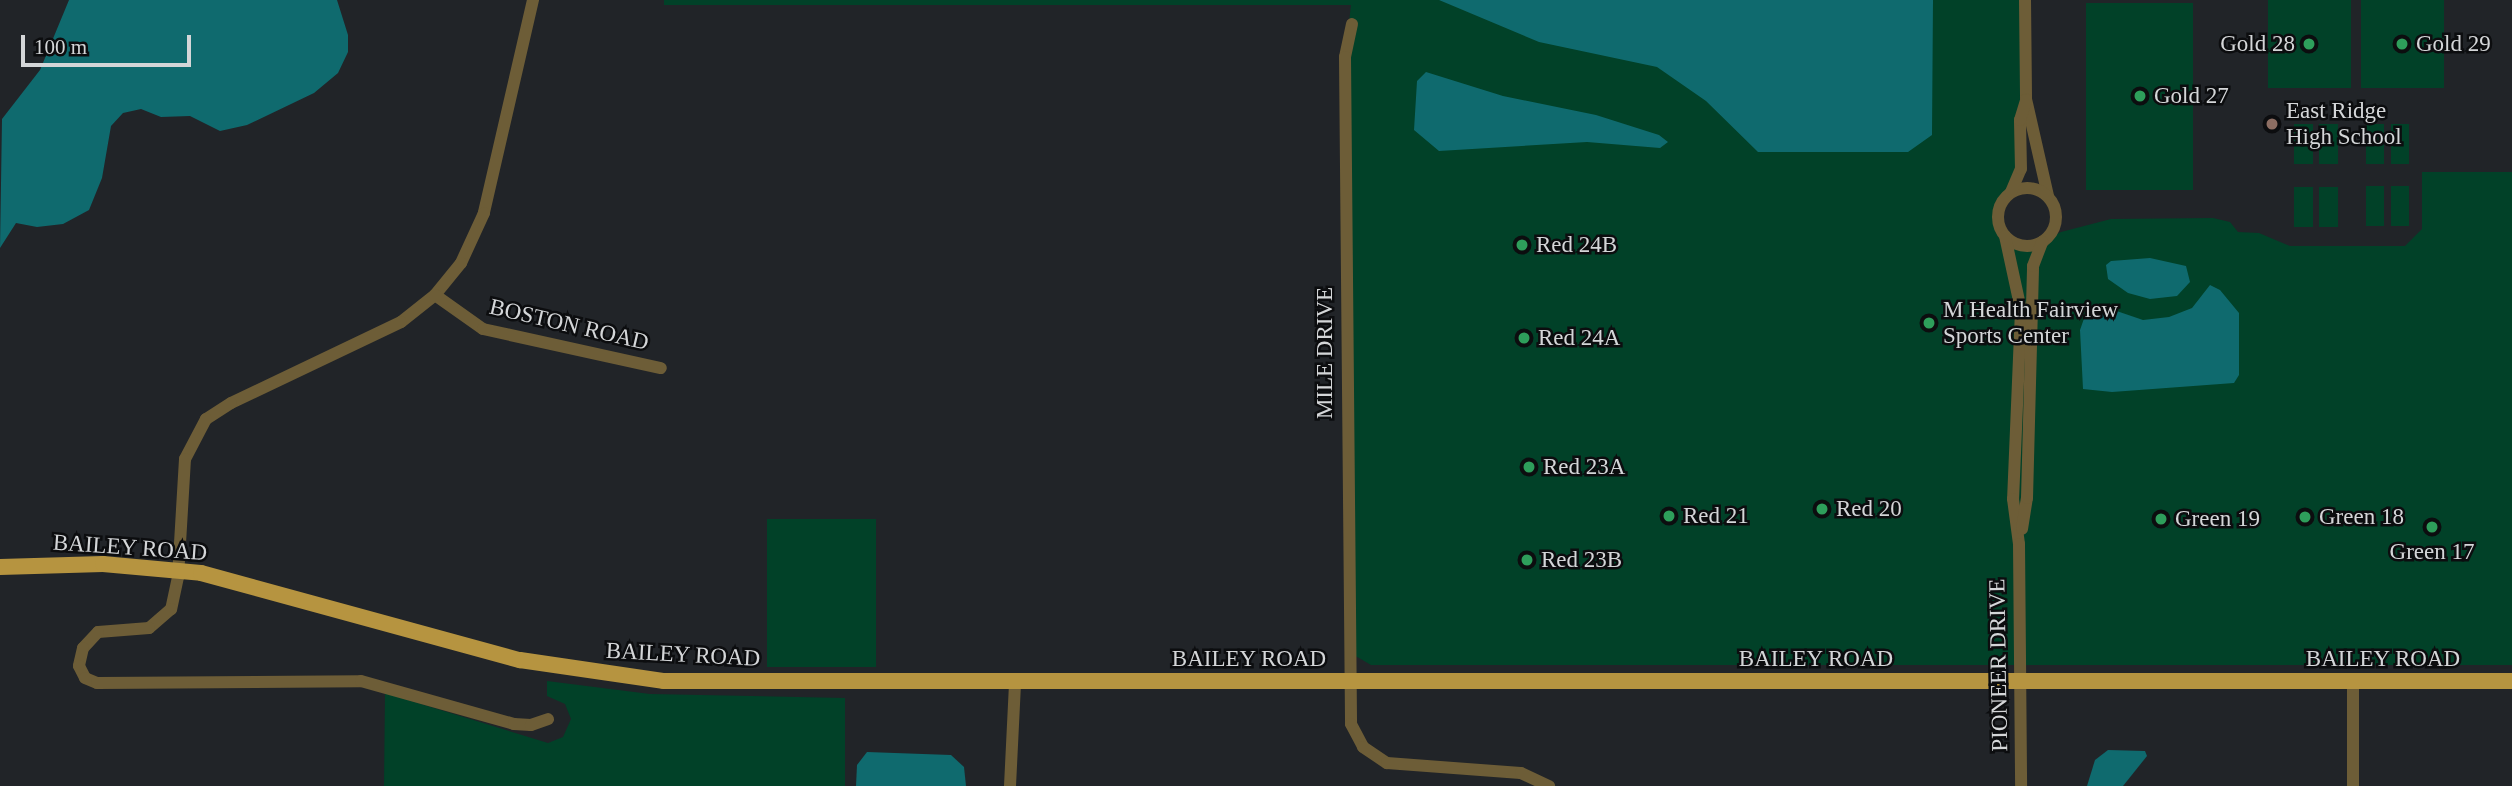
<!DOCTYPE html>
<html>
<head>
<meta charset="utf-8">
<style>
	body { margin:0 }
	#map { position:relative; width:2512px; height:786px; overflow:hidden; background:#212428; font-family:"Times New Roman",serif }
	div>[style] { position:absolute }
	.green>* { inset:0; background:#014128; transform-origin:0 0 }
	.water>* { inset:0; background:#0f6a6e }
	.minor>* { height:12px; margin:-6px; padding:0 6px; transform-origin:6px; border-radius:6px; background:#6d5d37 }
	.minor>.ring { margin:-6px; padding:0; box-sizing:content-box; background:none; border:12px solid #6d5d37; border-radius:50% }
	.major>* { height:16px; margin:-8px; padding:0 8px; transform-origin:8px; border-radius:8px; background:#b69440 }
	.dots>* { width:19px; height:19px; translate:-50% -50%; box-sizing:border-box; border:4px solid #0c0d0f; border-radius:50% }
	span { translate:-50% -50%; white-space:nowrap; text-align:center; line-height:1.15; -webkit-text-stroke:5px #0c0d0f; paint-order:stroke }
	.poi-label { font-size:23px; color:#d4d6d8 }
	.right { translate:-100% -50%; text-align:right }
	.left { translate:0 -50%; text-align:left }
	.street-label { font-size:23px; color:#d4d6d8 }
	.scale { position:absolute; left:21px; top:35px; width:170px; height:32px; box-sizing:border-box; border:4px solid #d4d6d8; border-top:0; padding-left:9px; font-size:21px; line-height:24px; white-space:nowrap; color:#d4d6d8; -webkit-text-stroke:5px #0c0d0f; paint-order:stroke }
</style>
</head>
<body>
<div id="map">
	<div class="green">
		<i style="clip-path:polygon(664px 0,2025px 0,2021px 166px,1997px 216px,2003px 233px,2016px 244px,2037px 244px,2061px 232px,2111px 219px,2213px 218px,2230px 222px,2238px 232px,2259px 233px,2290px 246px,2405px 246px,2422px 229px,2422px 172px,2512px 172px,2512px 665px,1371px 665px,1347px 651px,1345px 57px,1351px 5px,664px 5px)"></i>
		<i style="left:2268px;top:0;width:83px;height:88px"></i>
		<i style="left:2361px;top:0;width:83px;height:88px"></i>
		<i style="left:2086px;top:3px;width:107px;height:187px"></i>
		<i style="left:2294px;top:124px;width:19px;height:40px"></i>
		<i style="left:2319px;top:124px;width:19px;height:40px"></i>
		<i style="left:2366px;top:124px;width:18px;height:40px"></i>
		<i style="left:2391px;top:124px;width:18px;height:40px"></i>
		<i style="left:2366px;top:186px;width:18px;height:40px"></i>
		<i style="left:2391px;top:186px;width:18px;height:40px"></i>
		<i style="left:2294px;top:187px;width:19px;height:40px"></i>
		<i style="left:2319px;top:187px;width:19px;height:40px"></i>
		<i style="left:767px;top:519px;width:109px;height:148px"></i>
		<i style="clip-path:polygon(547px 681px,650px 694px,845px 698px,845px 786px,384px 786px,385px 693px,548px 743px,563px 737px,571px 719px,565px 704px,547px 696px)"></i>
	</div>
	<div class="water">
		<i style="clip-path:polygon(69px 0,337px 0,348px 35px,348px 52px,338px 73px,314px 93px,247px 125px,220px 131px,190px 116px,161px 117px,141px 109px,123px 113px,111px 126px,102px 178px,89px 210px,63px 224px,37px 227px,16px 223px,0 248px,2px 119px,40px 70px)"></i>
		<i style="clip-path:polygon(1439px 0,1933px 0,1932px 135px,1908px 152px,1758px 152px,1706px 101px,1657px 67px,1539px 42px)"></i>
		<i style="clip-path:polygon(1426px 72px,1503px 96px,1596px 115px,1659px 135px,1668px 142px,1660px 148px,1587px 142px,1439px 151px,1414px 130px,1417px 81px)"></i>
		<i style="clip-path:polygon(2150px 258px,2186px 266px,2190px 282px,2177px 296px,2150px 299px,2128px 293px,2108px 279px,2106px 265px,2111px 261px)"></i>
		<i style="clip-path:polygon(2210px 285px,2220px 290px,2239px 313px,2239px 375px,2234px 383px,2112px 392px,2083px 389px,2080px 330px,2088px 307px,2102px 306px,2143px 320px,2169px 317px,2192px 308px)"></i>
		<i style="clip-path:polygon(2108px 750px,2145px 751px,2147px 756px,2123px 786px,2087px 786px,2095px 760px)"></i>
		<i style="clip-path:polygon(867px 752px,951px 755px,964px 767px,966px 786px,856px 786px,857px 765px)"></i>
	</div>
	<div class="minor">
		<i style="left:533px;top:0;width:219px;rotate:103deg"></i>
		<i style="left:484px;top:213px;width:55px;rotate:114.7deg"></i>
		<i style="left:461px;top:263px;width:41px;rotate:129.1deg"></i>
		<i style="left:435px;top:295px;width:43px;rotate:141.5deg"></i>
		<i style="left:401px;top:322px;width:188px;rotate:154.5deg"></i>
		<i style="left:231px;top:403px;width:30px;rotate:147deg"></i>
		<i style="left:206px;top:419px;width:45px;rotate:117.7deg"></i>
		<i style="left:185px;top:459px;width:118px;rotate:93.4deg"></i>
		<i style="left:178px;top:577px;width:33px;rotate:102deg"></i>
		<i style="left:171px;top:609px;width:29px;rotate:139deg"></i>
		<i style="left:149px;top:628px;width:51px;rotate:175.5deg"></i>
		<i style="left:98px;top:632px;width:22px;rotate:133deg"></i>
		<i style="left:83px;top:648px;width:18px;rotate:103deg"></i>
		<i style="left:79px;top:666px;width:13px;rotate:63deg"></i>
		<i style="left:85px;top:678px;width:13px;rotate:23deg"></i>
		<i style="left:97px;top:683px;width:264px;rotate:-0.4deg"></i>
		<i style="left:361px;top:681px;width:159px;rotate:15.7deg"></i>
		<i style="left:514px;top:724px;width:17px;rotate:3deg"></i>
		<i style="left:531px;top:725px;width:18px;rotate:-19deg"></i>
		<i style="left:2025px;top:0;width:99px;rotate:89.4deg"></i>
		<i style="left:2026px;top:99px;width:99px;rotate:77.2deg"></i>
		<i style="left:1352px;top:24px;width:34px;rotate:102deg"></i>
		<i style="left:1345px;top:57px;width:667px;rotate:89.48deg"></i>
		<i style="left:1351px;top:724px;width:26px;rotate:62deg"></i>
		<i style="left:1363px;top:747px;width:29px;rotate:34deg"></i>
		<i style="left:1387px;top:763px;width:134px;rotate:4.3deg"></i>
		<i style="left:1521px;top:773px;width:31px;rotate:25deg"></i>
		<i class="ring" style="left:1998px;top:188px;width:46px;height:46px"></i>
		<i style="left:2011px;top:192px;width:25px;rotate:-67deg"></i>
		<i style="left:2021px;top:169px;width:49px;rotate:-91.2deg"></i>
		<i style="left:2020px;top:120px;width:21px;rotate:-73deg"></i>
		<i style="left:2005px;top:236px;width:76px;rotate:77.8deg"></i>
		<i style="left:2021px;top:310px;width:189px;rotate:92.4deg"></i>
		<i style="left:2013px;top:499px;width:45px;rotate:82.4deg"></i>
		<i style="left:2019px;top:544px;width:242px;rotate:89.5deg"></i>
		<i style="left:435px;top:295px;width:59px;rotate:35.3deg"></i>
		<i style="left:483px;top:329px;width:182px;rotate:12.4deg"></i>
		<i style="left:2022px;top:529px;width:31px;rotate:-81deg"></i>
		<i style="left:2027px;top:498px;width:232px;rotate:-88.5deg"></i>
		<i style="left:2033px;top:266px;width:26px;rotate:-69deg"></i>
		<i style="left:2353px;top:681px;width:105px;rotate:90deg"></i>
		<i style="left:1010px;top:786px;width:104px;rotate:-87.2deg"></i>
	</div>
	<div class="major">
		<i style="left:0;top:567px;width:103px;rotate:-1.7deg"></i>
		<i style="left:103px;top:564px;width:98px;rotate:5.2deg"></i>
		<i style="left:201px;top:573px;width:331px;rotate:15.3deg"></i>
		<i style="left:520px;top:660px;width:146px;rotate:8.3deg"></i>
		<i style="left:664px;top:681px;width:1848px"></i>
	</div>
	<div class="dots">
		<i style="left:2309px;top:44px;background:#2e9e5b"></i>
		<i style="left:2402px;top:44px;background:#2e9e5b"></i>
		<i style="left:2140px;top:96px;background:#2e9e5b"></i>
		<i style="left:2272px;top:124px;background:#8d6e63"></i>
		<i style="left:1522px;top:245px;background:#2e9e5b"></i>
		<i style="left:1929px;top:323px;background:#2e9e5b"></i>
		<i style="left:1524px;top:338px;background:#2e9e5b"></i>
		<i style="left:1529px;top:467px;background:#2e9e5b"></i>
		<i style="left:1822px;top:509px;background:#2e9e5b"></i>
		<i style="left:1669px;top:516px;background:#2e9e5b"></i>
		<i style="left:2305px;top:517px;background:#2e9e5b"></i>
		<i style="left:2161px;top:519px;background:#2e9e5b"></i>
		<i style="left:2432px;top:527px;background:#2e9e5b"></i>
		<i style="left:1527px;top:560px;background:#2e9e5b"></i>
	</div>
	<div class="poi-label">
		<span class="right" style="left:2295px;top:44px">Gold 28</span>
		<span class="left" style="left:2416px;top:44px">Gold 29</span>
		<span class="left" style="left:2154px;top:96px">Gold 27</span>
		<span class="left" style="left:2286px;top:124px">East Ridge<br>High School</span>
		<span class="left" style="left:1536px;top:245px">Red 24B</span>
		<span class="left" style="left:1943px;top:323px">M Health Fairview<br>Sports Center</span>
		<span class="left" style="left:1538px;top:338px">Red 24A</span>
		<span class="left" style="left:1543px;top:467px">Red 23A</span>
		<span class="left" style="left:1836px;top:509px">Red 20</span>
		<span class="left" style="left:1683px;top:516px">Red 21</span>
		<span class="left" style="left:2319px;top:517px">Green 18</span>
		<span class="left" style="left:2175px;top:519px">Green 19</span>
		<span style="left:2432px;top:552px">Green 17</span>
		<span class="left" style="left:1541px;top:560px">Red 23B</span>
	</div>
	<div class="street-label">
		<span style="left:569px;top:325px;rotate:13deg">BOSTON ROAD</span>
		<span style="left:1325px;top:353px;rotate:-90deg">MILE DRIVE</span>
		<span style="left:130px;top:548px;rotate:4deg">BAILEY ROAD</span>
		<span style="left:683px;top:655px;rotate:3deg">BAILEY ROAD</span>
		<span style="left:1249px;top:659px">BAILEY ROAD</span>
		<span style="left:1816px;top:659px">BAILEY ROAD</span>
		<span style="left:2383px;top:659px">BAILEY ROAD</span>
		<span style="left:1999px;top:665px;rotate:-91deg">PIONEER DRIVE</span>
	</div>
	<div class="scale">100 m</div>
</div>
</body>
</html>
